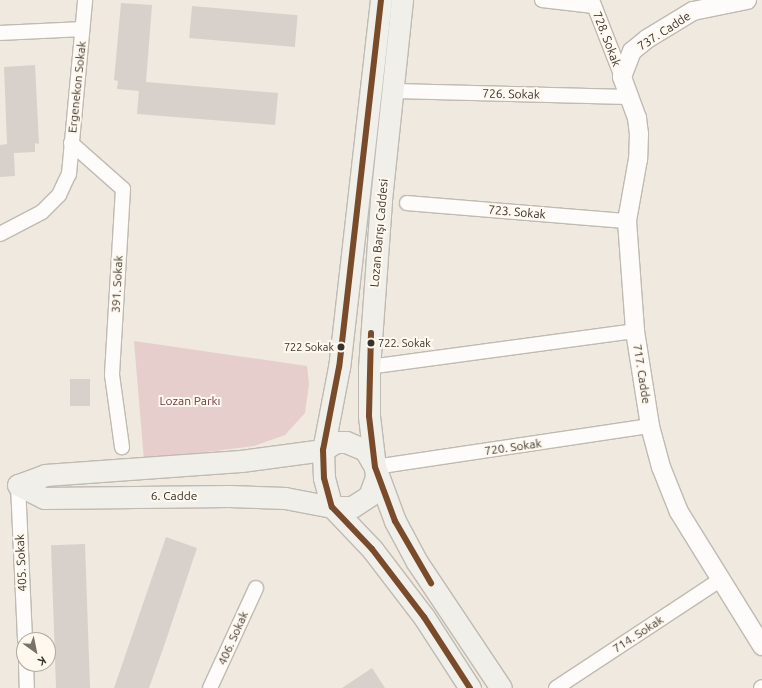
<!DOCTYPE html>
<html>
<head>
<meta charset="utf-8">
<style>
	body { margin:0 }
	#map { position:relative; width:762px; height:688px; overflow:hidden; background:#efe9df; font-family:Ubuntu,sans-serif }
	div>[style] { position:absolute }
	.green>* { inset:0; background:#e5cecc }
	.building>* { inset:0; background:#d8d1cb; transform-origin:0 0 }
	.roads { filter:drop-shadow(1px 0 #bfbab2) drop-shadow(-1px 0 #bfbab2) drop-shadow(0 1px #bfbab2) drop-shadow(0 -1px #bfbab2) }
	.minor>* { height:14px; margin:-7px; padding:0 7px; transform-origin:7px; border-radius:7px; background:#fdfcfa }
	.tertiary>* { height:18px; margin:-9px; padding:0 9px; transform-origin:9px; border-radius:9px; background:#fdfcfa }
	.secondary>* { height:21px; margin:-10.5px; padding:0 10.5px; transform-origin:10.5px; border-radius:10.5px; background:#f0efe9 }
	.bus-1>* { height:6px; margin:-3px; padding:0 3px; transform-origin:3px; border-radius:3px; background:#7a4b2a }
	.dots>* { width:11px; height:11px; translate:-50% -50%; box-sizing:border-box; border:2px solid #fff8ee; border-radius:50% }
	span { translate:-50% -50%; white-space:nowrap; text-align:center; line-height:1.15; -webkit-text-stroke:4px #fff8ee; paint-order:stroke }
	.bus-label { font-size:11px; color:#36322b }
	.left { translate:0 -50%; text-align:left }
	.right { translate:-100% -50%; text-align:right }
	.street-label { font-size:12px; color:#36322b }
	.park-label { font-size:12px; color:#703742 }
	.north { position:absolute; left:16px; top:632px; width:40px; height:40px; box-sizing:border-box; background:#fff8ee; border:1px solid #afa9a0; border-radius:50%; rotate:147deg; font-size:11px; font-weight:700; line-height:16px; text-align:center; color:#36322b }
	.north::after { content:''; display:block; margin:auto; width:14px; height:18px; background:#77726a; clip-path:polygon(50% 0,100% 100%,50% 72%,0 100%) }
</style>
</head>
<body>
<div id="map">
	<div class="green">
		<i style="clip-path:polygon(134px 341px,307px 366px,309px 384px,305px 413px,285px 435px,254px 446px,144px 460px)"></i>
	</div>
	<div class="building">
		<i style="clip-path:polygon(121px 3px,152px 5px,146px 82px,278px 93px,275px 125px,137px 114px,139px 91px,117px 89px,118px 81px,114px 80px)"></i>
		<i style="left:192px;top:6px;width:106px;height:32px;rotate:5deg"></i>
		<i style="clip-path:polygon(35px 65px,39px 144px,35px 143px,35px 152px,14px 153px,15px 176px,0 177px,0 145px,7px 144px,4px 67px)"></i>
		<i style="left:70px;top:379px;width:20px;height:27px"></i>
		<i style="clip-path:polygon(166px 537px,197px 548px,163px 649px,149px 688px,114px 688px)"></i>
		<i style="left:85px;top:544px;width:144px;height:34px;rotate:88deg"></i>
		<i style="clip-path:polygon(372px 668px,385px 688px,342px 688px)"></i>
	</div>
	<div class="roads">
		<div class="minor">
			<i style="left:542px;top:0;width:52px;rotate:6.6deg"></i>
			<i style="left:592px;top:0;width:83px;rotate:68.7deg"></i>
			<i style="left:0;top:33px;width:82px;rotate:-2.8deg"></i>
			<i style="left:395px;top:91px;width:233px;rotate:1.5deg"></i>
			<i style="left:71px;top:143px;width:69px;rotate:41.5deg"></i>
			<i style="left:123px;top:189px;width:186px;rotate:93.4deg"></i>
			<i style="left:112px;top:375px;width:73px;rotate:82.1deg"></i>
			<i style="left:407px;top:203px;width:221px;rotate:4.7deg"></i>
			<i style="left:0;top:234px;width:47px;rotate:-27.6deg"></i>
			<i style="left:42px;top:212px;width:24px;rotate:-45deg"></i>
			<i style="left:59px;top:195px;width:23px;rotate:-65deg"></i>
			<i style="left:69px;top:174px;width:175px;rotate:-84.7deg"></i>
			<i style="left:369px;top:367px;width:268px;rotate:-7.7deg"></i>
			<i style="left:375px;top:467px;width:278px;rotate:-8.5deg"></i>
			<i style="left:18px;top:485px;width:155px;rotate:87.4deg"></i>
			<i style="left:26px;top:664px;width:24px;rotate:88deg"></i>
			<i style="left:210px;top:688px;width:110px;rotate:-65.3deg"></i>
			<i style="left:556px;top:688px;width:196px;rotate:-33.4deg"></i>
			<i style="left:761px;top:688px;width:1px;rotate:-45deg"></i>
		</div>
		<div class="tertiary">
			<i style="left:747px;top:0;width:55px;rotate:168.5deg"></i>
			<i style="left:693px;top:11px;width:54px;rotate:148.7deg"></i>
			<i style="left:647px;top:39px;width:19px;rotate:141deg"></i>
			<i style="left:632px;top:51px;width:28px;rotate:111deg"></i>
			<i style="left:622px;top:77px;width:44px;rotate:69.9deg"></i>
			<i style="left:637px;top:118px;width:16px;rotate:83deg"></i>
			<i style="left:639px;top:134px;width:25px;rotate:92deg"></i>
			<i style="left:638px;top:159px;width:63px;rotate:100.1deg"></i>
			<i style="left:627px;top:221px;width:110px;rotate:85.8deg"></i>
			<i style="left:635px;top:331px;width:96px;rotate:81deg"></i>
			<i style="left:650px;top:426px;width:42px;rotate:75deg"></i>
			<i style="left:661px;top:467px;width:48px;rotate:68.2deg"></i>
			<i style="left:679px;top:512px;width:158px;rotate:58.2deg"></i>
		</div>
		<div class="secondary">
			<i style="left:381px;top:0;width:369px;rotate:96.5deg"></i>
			<i style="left:339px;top:367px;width:85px;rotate:100.9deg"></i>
			<i style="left:323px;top:450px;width:28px;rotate:88deg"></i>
			<i style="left:324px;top:478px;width:30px;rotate:75deg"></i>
			<i style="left:332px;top:507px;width:58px;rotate:46.4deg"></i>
			<i style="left:372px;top:549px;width:86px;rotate:52.6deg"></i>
			<i style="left:424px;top:617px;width:85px;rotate:57.1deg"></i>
			<i style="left:402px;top:0;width:202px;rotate:96deg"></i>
			<i style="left:381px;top:201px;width:166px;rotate:94.1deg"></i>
			<i style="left:369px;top:367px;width:49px;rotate:90deg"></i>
			<i style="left:369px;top:416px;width:51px;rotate:83.3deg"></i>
			<i style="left:375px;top:467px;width:58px;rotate:69.7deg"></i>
			<i style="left:395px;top:521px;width:47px;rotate:61.8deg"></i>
			<i style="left:417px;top:562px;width:151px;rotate:56.3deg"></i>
			<i style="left:336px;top:442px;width:10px"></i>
			<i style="left:346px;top:442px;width:21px;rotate:23deg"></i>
			<i style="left:365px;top:450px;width:20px;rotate:60deg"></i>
			<i style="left:375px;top:467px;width:10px;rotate:84deg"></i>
			<i style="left:376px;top:477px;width:20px;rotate:110deg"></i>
			<i style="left:369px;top:496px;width:20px;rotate:147deg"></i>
			<i style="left:352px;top:507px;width:20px;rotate:180deg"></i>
			<i style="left:332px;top:507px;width:48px;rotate:-169.2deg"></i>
			<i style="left:285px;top:498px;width:56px;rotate:-178deg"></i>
			<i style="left:229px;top:496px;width:185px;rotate:179.4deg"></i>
			<i style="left:44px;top:498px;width:29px;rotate:-153deg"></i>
			<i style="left:18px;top:485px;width:29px;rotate:-20deg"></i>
			<i style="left:45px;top:475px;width:196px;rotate:-4.1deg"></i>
			<i style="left:241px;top:461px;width:83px;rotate:-7.6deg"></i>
			<i style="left:323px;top:450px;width:15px;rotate:-32deg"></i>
		</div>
	</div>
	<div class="bus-1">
		<i style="left:381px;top:0;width:369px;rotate:96.5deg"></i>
		<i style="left:339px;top:367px;width:85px;rotate:100.9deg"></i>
		<i style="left:323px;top:450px;width:28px;rotate:88deg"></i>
		<i style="left:324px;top:478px;width:30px;rotate:75deg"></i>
		<i style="left:332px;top:507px;width:58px;rotate:46.4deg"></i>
		<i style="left:372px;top:549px;width:86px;rotate:52.6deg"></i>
		<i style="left:424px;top:617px;width:85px;rotate:57.1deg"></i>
		<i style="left:371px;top:333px;width:83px;rotate:91.4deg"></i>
		<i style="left:369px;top:416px;width:51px;rotate:83.3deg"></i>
		<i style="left:375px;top:467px;width:58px;rotate:69.7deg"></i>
		<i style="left:395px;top:521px;width:72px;rotate:59.9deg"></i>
	</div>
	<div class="dots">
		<i style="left:371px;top:343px;background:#36322b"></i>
		<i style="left:341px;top:347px;background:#36322b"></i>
	</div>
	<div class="bus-label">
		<span class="left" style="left:378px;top:343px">722. Sokak</span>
		<span class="right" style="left:334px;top:347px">722 Sokak</span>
	</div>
	<div class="street-label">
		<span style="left:664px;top:31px;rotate:-33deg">737. Cadde</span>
		<span style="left:607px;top:39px;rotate:69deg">728. Sokak</span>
		<span style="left:77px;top:87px;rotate:-84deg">Ergenekon Sokak</span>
		<span style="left:511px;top:94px;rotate:1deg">726. Sokak</span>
		<span style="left:517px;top:212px;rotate:5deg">723. Sokak</span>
		<span style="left:379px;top:233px;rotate:-85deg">Lozan Barışı Caddesi</span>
		<span style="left:117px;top:284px;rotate:-87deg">391. Sokak</span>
		<span style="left:642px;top:374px;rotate:81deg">717. Cadde</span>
		<span style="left:513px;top:447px;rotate:-8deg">720. Sokak</span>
		<span style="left:174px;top:496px">6. Cadde</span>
		<span style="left:21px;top:563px;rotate:-93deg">405. Sokak</span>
		<span style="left:638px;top:634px;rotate:-33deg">714. Sokak</span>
		<span style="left:233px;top:638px;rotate:-66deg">406. Sokak</span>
	</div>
	<div class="park-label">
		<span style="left:190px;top:401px">Lozan Parkı</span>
	</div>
	<div class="north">K</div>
</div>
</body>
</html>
